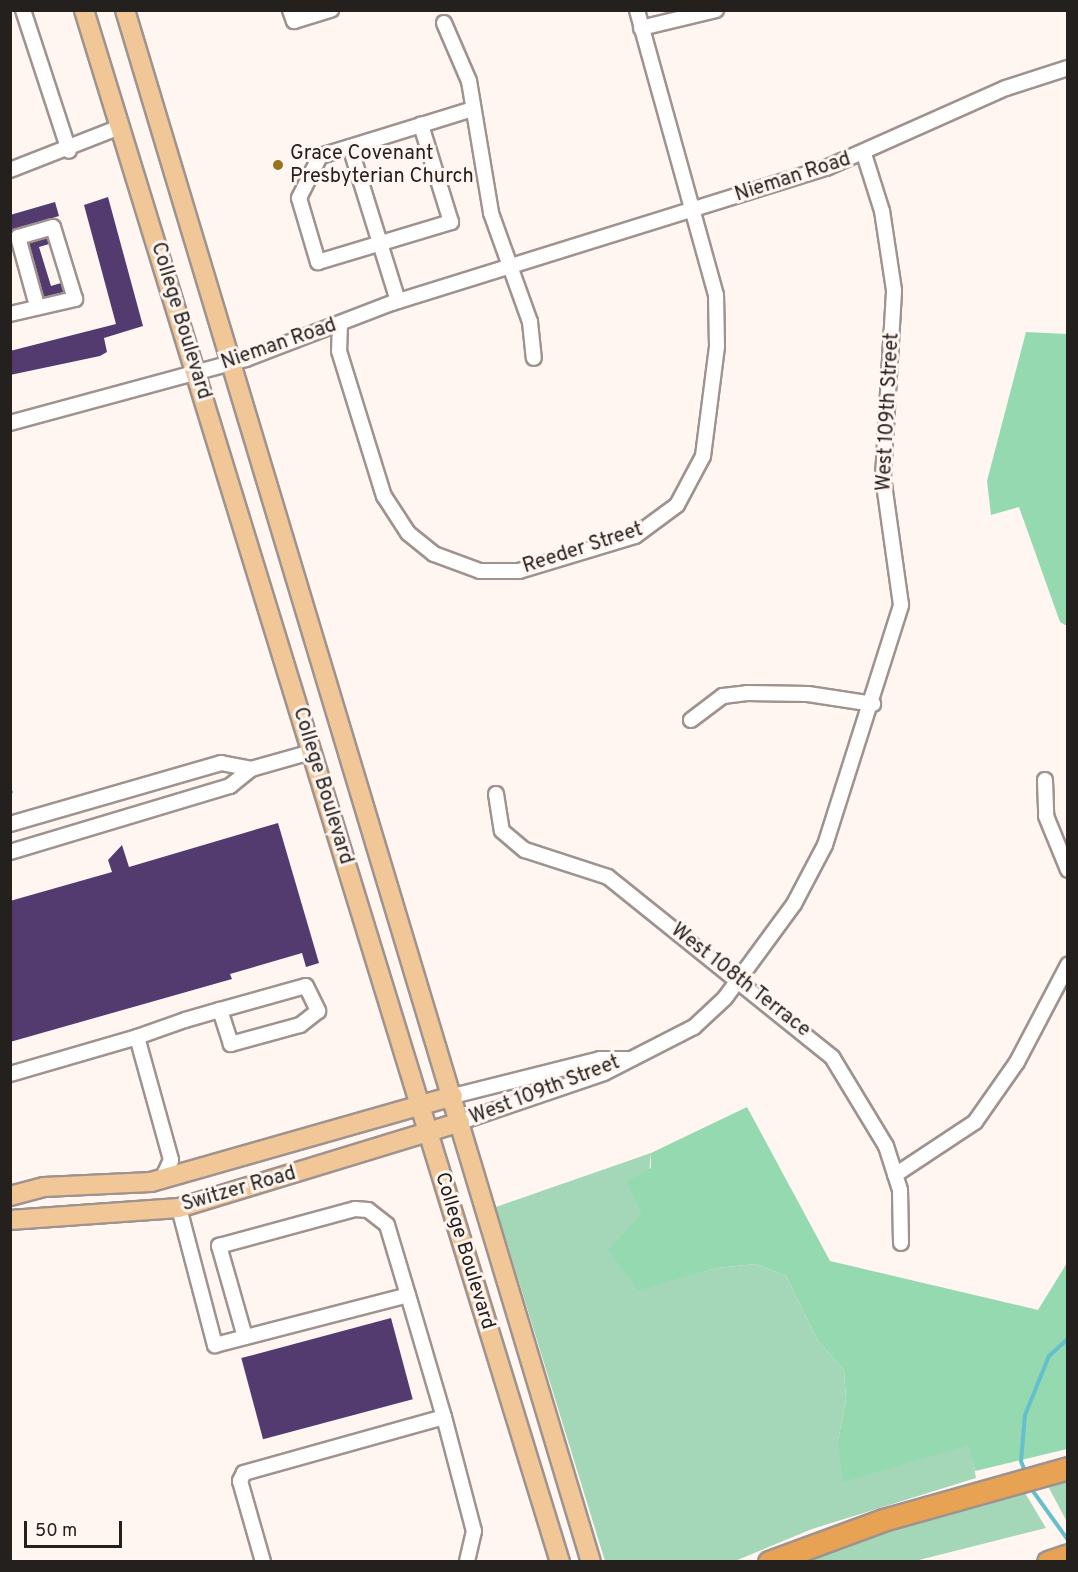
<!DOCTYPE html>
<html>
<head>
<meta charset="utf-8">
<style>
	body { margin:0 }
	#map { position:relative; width:1078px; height:1572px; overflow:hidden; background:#fff5f1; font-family:Overpass,sans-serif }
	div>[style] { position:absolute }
	.green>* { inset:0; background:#a4d6b8 }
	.forest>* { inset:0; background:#95d9b1 }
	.stream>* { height:4px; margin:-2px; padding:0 2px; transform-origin:2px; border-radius:2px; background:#65c0ce }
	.building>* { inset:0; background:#533b70; transform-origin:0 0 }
	.roads { filter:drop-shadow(2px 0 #9e938e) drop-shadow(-2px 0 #9e938e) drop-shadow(0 2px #9e938e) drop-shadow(0 -2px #9e938e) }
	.minor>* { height:14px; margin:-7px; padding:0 7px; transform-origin:7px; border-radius:7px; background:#fff }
	.major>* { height:18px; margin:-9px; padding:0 9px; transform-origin:9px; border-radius:9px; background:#f1c798 }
	.highway>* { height:21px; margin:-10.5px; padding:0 10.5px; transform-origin:10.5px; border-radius:10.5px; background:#e8a254 }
	.dots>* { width:16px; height:16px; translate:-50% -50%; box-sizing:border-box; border:3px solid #fff5f1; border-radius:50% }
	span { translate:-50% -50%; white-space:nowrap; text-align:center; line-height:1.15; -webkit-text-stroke:6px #fff5f1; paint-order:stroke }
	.poi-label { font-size:20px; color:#24201e }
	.left { translate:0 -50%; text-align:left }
	.street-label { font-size:20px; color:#24201e }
	.frame { position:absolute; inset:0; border:12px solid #24201e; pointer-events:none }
	.scale { position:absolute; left:24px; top:1521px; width:98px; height:27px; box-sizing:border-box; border:3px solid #24201e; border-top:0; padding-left:8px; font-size:18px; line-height:21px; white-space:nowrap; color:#24201e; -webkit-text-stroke:4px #fff5f1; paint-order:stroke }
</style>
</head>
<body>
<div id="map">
	<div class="green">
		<i style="clip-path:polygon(651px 1153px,638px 1289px,717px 1268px,756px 1264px,786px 1276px,818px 1341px,844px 1370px,846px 1400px,838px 1440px,970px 1445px,976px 1478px,812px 1529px,735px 1561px,605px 1561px,496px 1207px)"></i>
		<i style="clip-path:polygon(1067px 1480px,1068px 1480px,1067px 1522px,1048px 1486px)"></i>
		<i style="clip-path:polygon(1025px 1493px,1046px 1528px,915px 1561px,803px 1562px,888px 1531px)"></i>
	</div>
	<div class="forest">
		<i style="clip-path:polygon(1026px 332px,1067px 334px,1067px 626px,1060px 622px,1019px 507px,991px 515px,987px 481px)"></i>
		<i style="clip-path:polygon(747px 1107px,830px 1261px,1038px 1310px,1067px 1263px,1067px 1449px,975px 1471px,969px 1445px,843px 1482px,838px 1440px,846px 1400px,844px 1370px,818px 1341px,786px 1276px,756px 1264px,717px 1268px,638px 1290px,608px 1250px,642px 1214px,626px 1182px,651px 1168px,651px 1153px)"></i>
	</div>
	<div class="stream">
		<i style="left:10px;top:792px;width:1px"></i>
		<i style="left:1026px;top:1474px;width:14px;rotate:-111deg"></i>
		<i style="left:1021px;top:1461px;width:46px;rotate:-85deg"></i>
		<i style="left:1025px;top:1415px;width:64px;rotate:-67.9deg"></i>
		<i style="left:1049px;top:1356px;width:25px;rotate:-42deg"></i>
		<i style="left:1030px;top:1487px;width:65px;rotate:54.4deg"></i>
	</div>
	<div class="building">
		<i style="clip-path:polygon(108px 197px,143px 326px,104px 338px,107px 352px,100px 356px,10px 375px,10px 351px,116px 324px,84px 205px)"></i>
		<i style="clip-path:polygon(55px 202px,59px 216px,10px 231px,10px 215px)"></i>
		<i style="clip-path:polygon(47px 238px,49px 244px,39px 247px,51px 286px,61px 283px,64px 292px,44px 297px,29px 243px)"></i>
		<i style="clip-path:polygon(278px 823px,319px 963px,306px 967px,302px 953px,230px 974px,232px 979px,10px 1042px,10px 901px,112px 872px,108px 860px,122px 845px,129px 867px)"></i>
		<i style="left:391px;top:1318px;width:84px;height:155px;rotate:75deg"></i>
	</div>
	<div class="roads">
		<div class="minor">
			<i style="left:23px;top:10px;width:148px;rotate:71.9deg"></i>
			<i style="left:290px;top:10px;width:12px;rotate:70deg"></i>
			<i style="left:294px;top:21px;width:39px;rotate:-17deg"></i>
			<i style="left:444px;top:23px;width:63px;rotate:66.7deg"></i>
			<i style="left:469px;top:81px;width:134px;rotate:80.5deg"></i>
			<i style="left:491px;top:213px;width:116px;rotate:70.3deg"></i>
			<i style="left:530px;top:322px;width:36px;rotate:84deg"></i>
			<i style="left:641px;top:28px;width:77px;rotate:-13.5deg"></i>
			<i style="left:350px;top:147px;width:31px;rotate:163deg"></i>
			<i style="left:320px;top:156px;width:47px;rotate:116.6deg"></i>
			<i style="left:299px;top:198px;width:67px;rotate:73.5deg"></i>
			<i style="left:318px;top:262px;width:139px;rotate:-16.7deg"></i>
			<i style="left:451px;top:222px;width:102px;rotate:-107.2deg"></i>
			<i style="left:10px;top:170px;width:118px;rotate:-21.4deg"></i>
			<i style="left:398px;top:301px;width:161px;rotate:-107.3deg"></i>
			<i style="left:350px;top:147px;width:129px;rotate:-17.2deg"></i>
			<i style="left:10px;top:314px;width:67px;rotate:-13deg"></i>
			<i style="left:75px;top:299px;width:75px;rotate:-107deg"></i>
			<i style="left:53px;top:227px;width:36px;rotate:164deg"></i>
			<i style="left:18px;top:237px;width:72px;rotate:74.6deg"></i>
			<i style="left:340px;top:324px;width:27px;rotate:92deg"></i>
			<i style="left:339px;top:351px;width:152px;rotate:72.8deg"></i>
			<i style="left:384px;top:496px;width:44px;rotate:57deg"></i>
			<i style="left:408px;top:533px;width:33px;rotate:39deg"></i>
			<i style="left:434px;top:554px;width:49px;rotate:20.3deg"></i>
			<i style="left:480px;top:571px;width:39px"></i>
			<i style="left:519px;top:571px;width:121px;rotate:-16.8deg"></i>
			<i style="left:635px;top:536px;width:52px;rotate:-36.4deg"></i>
			<i style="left:677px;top:505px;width:55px;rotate:-62deg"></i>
			<i style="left:703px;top:456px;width:111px;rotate:-82.7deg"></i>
			<i style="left:717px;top:346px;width:51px;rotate:-91.1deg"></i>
			<i style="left:716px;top:295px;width:296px;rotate:-105.5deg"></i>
			<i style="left:10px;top:423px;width:245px;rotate:-15.2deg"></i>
			<i style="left:246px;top:359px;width:156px;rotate:-21deg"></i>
			<i style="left:392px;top:303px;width:455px;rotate:-17.3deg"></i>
			<i style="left:826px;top:168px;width:197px;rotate:-24deg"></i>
			<i style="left:1006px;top:88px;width:65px;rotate:-17.9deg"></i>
			<i style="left:691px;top:720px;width:40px;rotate:-37deg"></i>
			<i style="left:723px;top:696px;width:24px;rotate:-7deg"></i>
			<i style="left:747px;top:693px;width:61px;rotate:0.9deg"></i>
			<i style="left:808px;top:694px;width:66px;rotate:8.7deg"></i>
			<i style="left:1045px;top:780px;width:36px;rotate:88deg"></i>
			<i style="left:1046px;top:816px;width:58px;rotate:67.8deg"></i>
			<i style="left:496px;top:794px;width:37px;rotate:81deg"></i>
			<i style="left:502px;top:831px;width:30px;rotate:40deg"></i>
			<i style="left:525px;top:850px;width:87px;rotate:18deg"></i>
			<i style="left:608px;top:877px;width:287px;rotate:38.8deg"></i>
			<i style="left:832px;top:1057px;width:104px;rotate:58.8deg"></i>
			<i style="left:886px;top:1146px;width:46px;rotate:72.3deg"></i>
			<i style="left:900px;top:1190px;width:53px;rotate:88.9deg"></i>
			<i style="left:10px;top:824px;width:220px;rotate:-16.1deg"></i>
			<i style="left:221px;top:763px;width:31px;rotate:11deg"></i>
			<i style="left:10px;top:852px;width:230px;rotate:-16.7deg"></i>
			<i style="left:230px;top:786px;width:27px;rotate:-39deg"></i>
			<i style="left:251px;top:769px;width:62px;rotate:-15.8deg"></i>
			<i style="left:137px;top:1037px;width:51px;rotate:-19.5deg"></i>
			<i style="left:185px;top:1020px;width:36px;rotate:-16deg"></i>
			<i style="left:220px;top:1010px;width:89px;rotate:-15.6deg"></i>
			<i style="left:306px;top:986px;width:28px;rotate:64deg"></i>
			<i style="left:318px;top:1011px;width:23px;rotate:142deg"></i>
			<i style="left:300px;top:1025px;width:72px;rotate:164.6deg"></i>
			<i style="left:231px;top:1044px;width:36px;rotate:-108deg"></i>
			<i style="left:10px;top:1074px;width:132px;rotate:-16.2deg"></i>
			<i style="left:137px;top:1037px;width:128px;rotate:74.5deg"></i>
			<i style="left:171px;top:1160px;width:21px;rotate:115deg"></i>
			<i style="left:453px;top:1096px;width:152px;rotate:-14.1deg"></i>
			<i style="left:600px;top:1059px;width:27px"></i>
			<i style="left:460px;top:1122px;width:152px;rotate:-18.8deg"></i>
			<i style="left:604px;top:1073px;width:101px;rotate:-27.1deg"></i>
			<i style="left:694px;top:1027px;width:42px;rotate:-43.1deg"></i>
			<i style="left:725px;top:998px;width:117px;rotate:-53.7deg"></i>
			<i style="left:794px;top:904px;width:67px;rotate:-62.3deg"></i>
			<i style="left:825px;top:845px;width:252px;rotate:-72.4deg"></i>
			<i style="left:901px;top:605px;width:129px;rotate:-98deg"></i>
			<i style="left:883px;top:477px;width:187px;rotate:-86.6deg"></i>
			<i style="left:894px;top:290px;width:80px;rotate:-98.6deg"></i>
			<i style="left:882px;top:211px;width:60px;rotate:-107.5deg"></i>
			<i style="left:895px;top:1175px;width:96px;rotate:-33.5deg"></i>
			<i style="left:975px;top:1122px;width:73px;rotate:-55deg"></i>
			<i style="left:1017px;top:1062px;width:110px;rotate:-62.3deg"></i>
			<i style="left:179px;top:1208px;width:142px;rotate:75.3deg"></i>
			<i style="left:215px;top:1345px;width:199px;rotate:-14.5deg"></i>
			<i style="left:408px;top:1295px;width:127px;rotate:73.6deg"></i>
			<i style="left:444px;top:1417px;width:208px;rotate:164.4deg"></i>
			<i style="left:244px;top:1473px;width:9px;rotate:117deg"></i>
			<i style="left:240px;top:1481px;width:84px;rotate:74.1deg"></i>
			<i style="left:245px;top:1337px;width:95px;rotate:-105.9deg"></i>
			<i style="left:219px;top:1246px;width:141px;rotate:-15.2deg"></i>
			<i style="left:355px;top:1209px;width:13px;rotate:4deg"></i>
			<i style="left:368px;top:1210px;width:24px;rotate:38deg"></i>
			<i style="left:387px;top:1225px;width:73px;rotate:73.3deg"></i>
			<i style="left:444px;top:1417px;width:118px;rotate:75.3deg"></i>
			<i style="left:474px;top:1531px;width:32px;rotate:103deg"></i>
		</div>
		<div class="major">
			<i style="left:84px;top:10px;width:1623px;rotate:72.95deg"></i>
			<i style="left:125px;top:10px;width:1620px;rotate:73.29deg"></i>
			<i style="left:10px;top:1196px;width:35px;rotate:-15deg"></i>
			<i style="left:44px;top:1187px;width:107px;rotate:-2.7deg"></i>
			<i style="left:151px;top:1182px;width:314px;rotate:-15.9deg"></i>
			<i style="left:10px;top:1220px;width:169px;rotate:-4.1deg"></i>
			<i style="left:179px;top:1208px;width:294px;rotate:-17deg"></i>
		</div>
		<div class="highway">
			<i style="left:769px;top:1562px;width:121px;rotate:-20.2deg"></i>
			<i style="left:883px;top:1520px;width:192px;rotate:-15.7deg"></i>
			<i style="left:1048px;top:1562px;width:21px;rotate:-19deg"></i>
		</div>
	</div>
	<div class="dots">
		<i style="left:278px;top:165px;background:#96751e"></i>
	</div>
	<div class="poi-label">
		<span class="left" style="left:290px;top:166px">Grace Covenant<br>Presbyterian Church</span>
	</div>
	<div class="street-label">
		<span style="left:793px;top:178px;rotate:-18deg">Nieman Road</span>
		<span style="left:180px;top:321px;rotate:73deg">College Boulevard</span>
		<span style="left:279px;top:345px;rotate:-19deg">Nieman Road</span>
		<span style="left:889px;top:412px;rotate:-87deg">West 109th Street</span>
		<span style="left:583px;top:549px;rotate:-18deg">Reeder Street</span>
		<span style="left:322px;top:786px;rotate:73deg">College Boulevard</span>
		<span style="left:740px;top:981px;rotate:38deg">West 108th Terrace</span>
		<span style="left:545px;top:1091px;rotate:-21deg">West 109th Street</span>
		<span style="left:239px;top:1190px;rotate:-16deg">Switzer Road</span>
		<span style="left:464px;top:1251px;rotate:73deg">College Boulevard</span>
	</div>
	<div class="frame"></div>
	<div class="scale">50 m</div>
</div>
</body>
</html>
